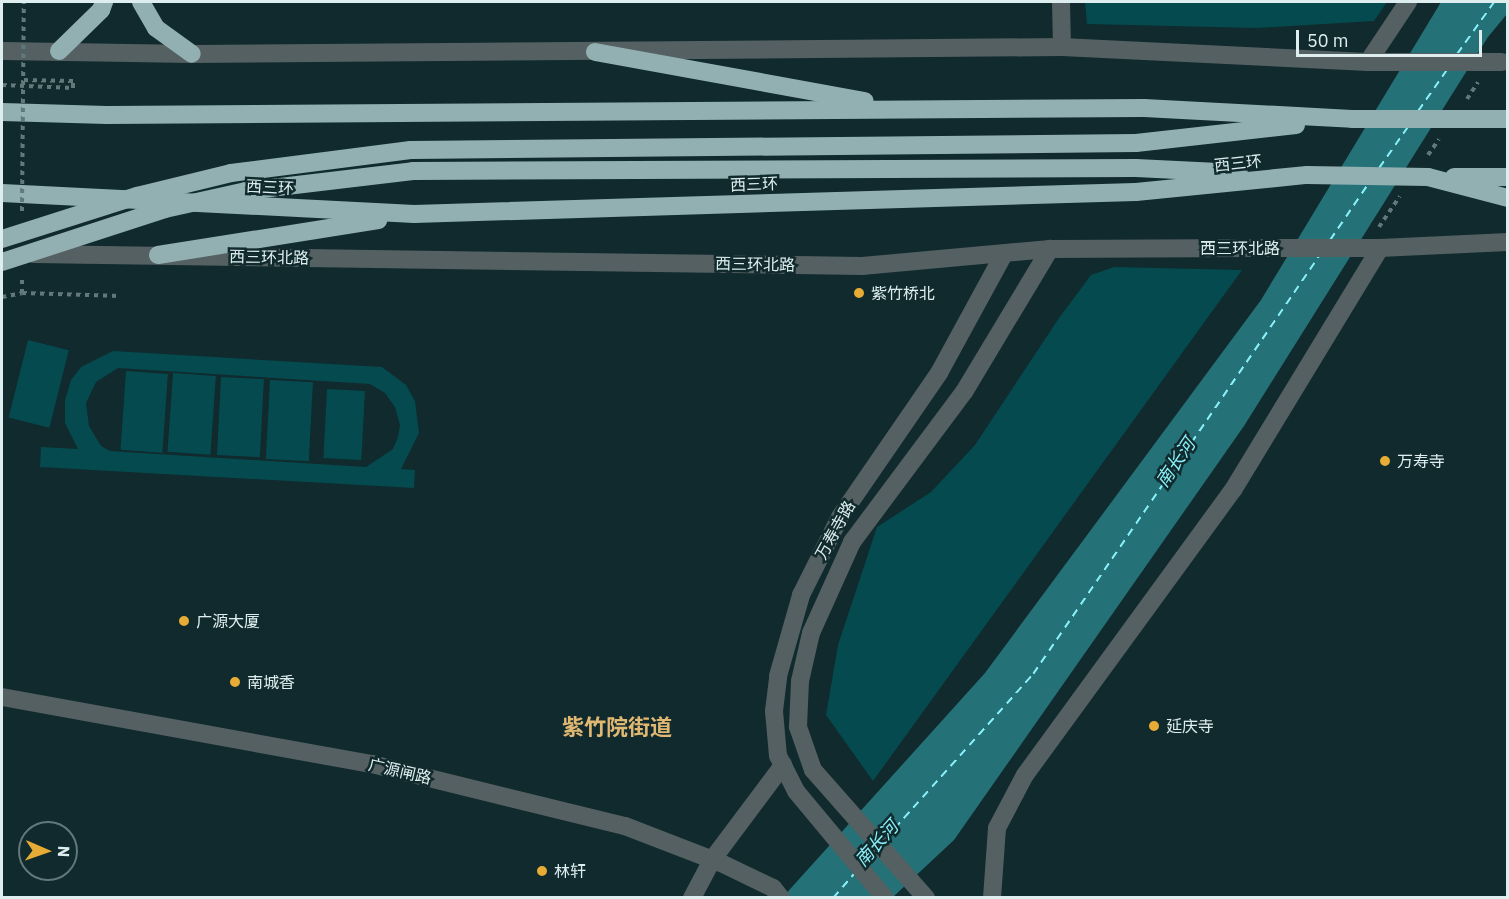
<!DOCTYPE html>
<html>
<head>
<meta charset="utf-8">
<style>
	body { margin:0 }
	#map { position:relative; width:1509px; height:899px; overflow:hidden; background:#102a2d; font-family:"IBM Plex Sans","Noto Sans SC",sans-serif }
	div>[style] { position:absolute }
	.green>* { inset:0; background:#044a4f; transform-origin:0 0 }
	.water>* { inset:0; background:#257178 }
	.ferry>* { height:1.5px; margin-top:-0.75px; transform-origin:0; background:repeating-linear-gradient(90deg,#8af1fb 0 8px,transparent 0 14px) }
	.path>* { height:4px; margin-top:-2px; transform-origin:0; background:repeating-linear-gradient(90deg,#62787a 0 4.5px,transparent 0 9px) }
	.minor>* { height:18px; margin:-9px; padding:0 9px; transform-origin:9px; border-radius:9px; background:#546061 }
	.highway>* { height:18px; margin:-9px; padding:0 9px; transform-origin:9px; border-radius:9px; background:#92b0b2 }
	.path-bridge>* { height:4px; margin-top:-2px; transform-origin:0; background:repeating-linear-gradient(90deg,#62787a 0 4.5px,transparent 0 9px) }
	.minor-bridge>* { height:18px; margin:-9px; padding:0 9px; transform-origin:9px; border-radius:9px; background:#546061 }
	.highway-bridge>* { height:18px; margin:-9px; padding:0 9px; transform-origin:9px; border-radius:9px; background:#92b0b2 }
	.dots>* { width:16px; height:16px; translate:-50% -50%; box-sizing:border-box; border:3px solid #102a2d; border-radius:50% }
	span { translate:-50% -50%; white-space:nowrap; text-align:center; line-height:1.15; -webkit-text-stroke:5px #102a2d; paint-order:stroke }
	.street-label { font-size:16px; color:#deeeef }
	.poi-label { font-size:16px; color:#deeeef }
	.left { translate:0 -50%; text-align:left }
	.water-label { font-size:18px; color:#8af1fb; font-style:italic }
	.district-label { font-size:22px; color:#e0b872; font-weight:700 }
	.frame { position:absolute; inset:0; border:3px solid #deeeef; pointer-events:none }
	.north { position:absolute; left:18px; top:821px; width:60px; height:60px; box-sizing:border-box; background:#102a2d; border:2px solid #62787b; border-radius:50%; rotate:92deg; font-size:16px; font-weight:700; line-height:24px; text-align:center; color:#deeeef }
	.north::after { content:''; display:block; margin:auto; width:21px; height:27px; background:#e7ac36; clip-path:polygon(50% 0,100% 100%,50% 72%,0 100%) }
	.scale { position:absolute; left:1296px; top:30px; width:186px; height:27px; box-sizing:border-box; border:3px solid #deeeef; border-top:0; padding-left:8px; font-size:18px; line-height:21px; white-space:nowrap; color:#deeeef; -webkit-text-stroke:4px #102a2d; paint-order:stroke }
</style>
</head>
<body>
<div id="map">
	<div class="green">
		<i style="clip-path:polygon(1085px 2px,1387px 2px,1374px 21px,1256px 28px,1087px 24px)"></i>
		<i style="clip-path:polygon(1114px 267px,1242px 270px,873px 781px,826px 715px,838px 645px,877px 527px,931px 492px,975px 445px,1059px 318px,1091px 275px)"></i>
		<i style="left:28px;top:340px;width:42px;height:80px;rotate:14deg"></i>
		<i style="clip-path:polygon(evenodd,113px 351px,382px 367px,406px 385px,415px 401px,419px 433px,401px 469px,415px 470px,414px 488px,40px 467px,41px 447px,78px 449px,65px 423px,65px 400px,71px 380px,81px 367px,113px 351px,118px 368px,370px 384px,385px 393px,395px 407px,400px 425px,398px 437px,393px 449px,366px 467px,110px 451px,101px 446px,89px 426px,86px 403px,96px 382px,118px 368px)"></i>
		<i style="left:126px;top:371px;width:42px;height:79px;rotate:4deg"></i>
		<i style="left:173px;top:373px;width:43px;height:79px;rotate:4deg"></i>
		<i style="left:221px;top:377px;width:43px;height:78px;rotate:3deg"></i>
		<i style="left:270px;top:380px;width:43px;height:79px;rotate:3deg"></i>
		<i style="left:327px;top:389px;width:38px;height:69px;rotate:3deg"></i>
	</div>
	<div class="water">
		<i style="clip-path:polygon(1441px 2px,1507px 2px,1507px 14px,1488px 37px,1244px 426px,954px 840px,893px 897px,782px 898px,985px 673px,1261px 300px)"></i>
	</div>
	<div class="ferry">
		<i style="left:1457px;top:54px;width:64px;rotate:-54.6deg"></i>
		<i style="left:1418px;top:111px;width:49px;rotate:-55deg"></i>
		<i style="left:1379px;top:168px;width:49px;rotate:-55deg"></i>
		<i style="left:1330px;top:240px;width:68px;rotate:-55.8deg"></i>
		<i style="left:885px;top:839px;width:222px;rotate:-48.1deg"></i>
		<i style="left:1033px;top:674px;width:506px;rotate:-55.62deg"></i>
		<i style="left:865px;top:861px;width:13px;rotate:-48deg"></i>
		<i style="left:833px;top:898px;width:32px;rotate:-49deg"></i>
	</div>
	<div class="path">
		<i style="left:2px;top:85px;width:71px;rotate:2.4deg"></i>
		<i style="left:73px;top:88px;width:7px;rotate:-90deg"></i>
		<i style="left:73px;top:81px;width:50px;rotate:-178.9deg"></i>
		<i style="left:1467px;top:99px;width:20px;rotate:-57deg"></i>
		<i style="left:1428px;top:155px;width:19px;rotate:-55deg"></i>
		<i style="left:1379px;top:227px;width:37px;rotate:-56deg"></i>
		<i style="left:2px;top:297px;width:20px;rotate:-11deg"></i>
		<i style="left:22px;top:293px;width:98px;rotate:1.8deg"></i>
	</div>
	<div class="minor">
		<i style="left:1061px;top:2px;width:45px;rotate:88.7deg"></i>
		<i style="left:2px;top:51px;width:190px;rotate:0.9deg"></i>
		<i style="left:192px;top:54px;width:870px;rotate:-0.46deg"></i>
		<i style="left:1062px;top:47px;width:306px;rotate:2.8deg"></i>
		<i style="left:1368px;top:62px;width:72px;rotate:-56.3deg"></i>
		<i style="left:33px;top:254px;width:829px;rotate:0.83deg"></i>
		<i style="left:862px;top:266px;width:189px;rotate:-5.2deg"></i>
		<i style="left:1050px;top:249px;width:202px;rotate:-0.3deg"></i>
		<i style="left:2px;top:697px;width:376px;rotate:10.3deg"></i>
		<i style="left:372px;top:764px;width:260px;rotate:13.8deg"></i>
		<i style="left:625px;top:826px;width:103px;rotate:21.1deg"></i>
		<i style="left:721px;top:863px;width:58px;rotate:25.7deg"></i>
		<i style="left:773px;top:888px;width:13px;rotate:51deg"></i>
		<i style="left:692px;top:898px;width:43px;rotate:-62.2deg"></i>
		<i style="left:712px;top:860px;width:119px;rotate:-53.2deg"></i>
		<i style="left:885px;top:898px;width:139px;rotate:-129.8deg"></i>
		<i style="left:796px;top:791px;width:39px;rotate:-117deg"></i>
		<i style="left:778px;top:756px;width:45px;rotate:-95.1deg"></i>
		<i style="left:774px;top:711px;width:35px;rotate:-83deg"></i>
		<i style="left:778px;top:676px;width:84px;rotate:-74.1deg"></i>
		<i style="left:801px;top:595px;width:87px;rotate:-63.4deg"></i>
		<i style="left:840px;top:517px;width:175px;rotate:-55.5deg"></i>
		<i style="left:939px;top:373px;width:136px;rotate:-61.4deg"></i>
		<i style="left:926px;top:898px;width:171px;rotate:-131.4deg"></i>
		<i style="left:813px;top:770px;width:46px;rotate:-109.2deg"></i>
		<i style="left:798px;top:727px;width:46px;rotate:-87.5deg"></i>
		<i style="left:800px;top:681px;width:49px;rotate:-77.1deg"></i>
		<i style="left:811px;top:633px;width:100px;rotate:-65.7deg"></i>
		<i style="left:852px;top:542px;width:187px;rotate:-53.3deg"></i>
		<i style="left:964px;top:392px;width:167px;rotate:-59deg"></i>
		<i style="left:992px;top:898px;width:70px;rotate:-85.9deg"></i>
		<i style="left:997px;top:828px;width:60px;rotate:-62.2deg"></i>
		<i style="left:1025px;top:775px;width:353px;rotate:-53.9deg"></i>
		<i style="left:1233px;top:490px;width:283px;rotate:-58.7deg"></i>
		<i style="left:1380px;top:248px;width:128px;rotate:-2.7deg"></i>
	</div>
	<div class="highway">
		<i style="left:141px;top:2px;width:30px;rotate:60deg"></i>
		<i style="left:156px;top:28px;width:44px;rotate:35.8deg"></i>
		<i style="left:59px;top:51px;width:59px;rotate:-44.3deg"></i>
		<i style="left:101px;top:10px;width:9px;rotate:-69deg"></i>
		<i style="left:595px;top:52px;width:274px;rotate:10.3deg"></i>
		<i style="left:2px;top:112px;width:105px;rotate:1.6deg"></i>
		<i style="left:107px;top:115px;width:1037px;rotate:-0.39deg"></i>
		<i style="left:1144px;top:108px;width:208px;rotate:3deg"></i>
		<i style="left:1467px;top:119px;width:41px"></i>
		<i style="left:411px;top:150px;width:725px;rotate:-0.55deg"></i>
		<i style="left:1136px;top:143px;width:161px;rotate:-6.4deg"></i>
		<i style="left:413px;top:171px;width:723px;rotate:-0.24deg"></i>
		<i style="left:1136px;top:168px;width:103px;rotate:2.8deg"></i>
		<i style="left:1428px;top:177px;width:83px;rotate:14.7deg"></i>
		<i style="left:1454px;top:177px;width:54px"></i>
		<i style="left:2px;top:193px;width:413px;rotate:2.9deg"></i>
		<i style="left:414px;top:214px;width:722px;rotate:-1.75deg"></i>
		<i style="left:1136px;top:192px;width:172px;rotate:-5.7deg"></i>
		<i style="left:158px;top:255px;width:223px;rotate:-9deg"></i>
	</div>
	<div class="path-bridge">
		<i style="left:22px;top:211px;width:209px;rotate:-89.5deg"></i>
		<i style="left:22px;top:293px;width:17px;rotate:-90deg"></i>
	</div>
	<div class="minor-bridge">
		<i style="left:1368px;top:62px;width:134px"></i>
		<i style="left:1252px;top:248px;width:128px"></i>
	</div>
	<div class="highway-bridge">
		<i style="left:1352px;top:119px;width:115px"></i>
		<i style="left:1307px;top:175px;width:121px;rotate:0.9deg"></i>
		<i style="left:2px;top:239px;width:142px;rotate:-17.7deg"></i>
		<i style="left:137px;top:196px;width:97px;rotate:-13.7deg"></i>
		<i style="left:231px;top:173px;width:181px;rotate:-7.3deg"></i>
		<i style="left:2px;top:262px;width:171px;rotate:-18deg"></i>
		<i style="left:165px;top:209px;width:83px;rotate:-12.5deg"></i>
		<i style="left:246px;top:191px;width:168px;rotate:-6.8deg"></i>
	</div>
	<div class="dots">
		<i style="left:859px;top:293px;background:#e7ac36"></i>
		<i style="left:1385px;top:461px;background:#e7ac36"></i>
		<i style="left:184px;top:621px;background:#e7ac36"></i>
		<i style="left:235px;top:682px;background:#e7ac36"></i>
		<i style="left:1154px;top:726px;background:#e7ac36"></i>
		<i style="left:542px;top:871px;background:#e7ac36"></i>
	</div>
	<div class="street-label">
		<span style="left:1238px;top:163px;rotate:-6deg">西三环</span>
		<span style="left:754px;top:184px;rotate:-2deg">西三环</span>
		<span style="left:270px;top:187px;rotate:3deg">西三环</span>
		<span style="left:1240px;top:248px">西三环北路</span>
		<span style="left:269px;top:257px;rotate:1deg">西三环北路</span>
		<span style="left:755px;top:264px;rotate:1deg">西三环北路</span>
		<span style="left:835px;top:530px;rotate:-61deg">万寿寺路</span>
		<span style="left:400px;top:771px;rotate:13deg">广源闸路</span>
	</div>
	<div class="poi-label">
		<span class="left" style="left:871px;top:293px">紫竹桥北</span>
		<span class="left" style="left:1397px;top:461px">万寿寺</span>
		<span class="left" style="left:196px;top:621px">广源大厦</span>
		<span class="left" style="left:247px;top:682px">南城香</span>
		<span class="left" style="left:1166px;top:726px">延庆寺</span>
		<span class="left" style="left:554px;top:871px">林轩</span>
	</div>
	<div class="water-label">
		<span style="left:1176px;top:463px;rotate:-56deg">南长河</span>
		<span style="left:877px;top:844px;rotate:-48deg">南长河</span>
	</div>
	<div class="district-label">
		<span style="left:617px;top:727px">紫竹院街道</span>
	</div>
	<div class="frame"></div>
	<div class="north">N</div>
	<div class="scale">50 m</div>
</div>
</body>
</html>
